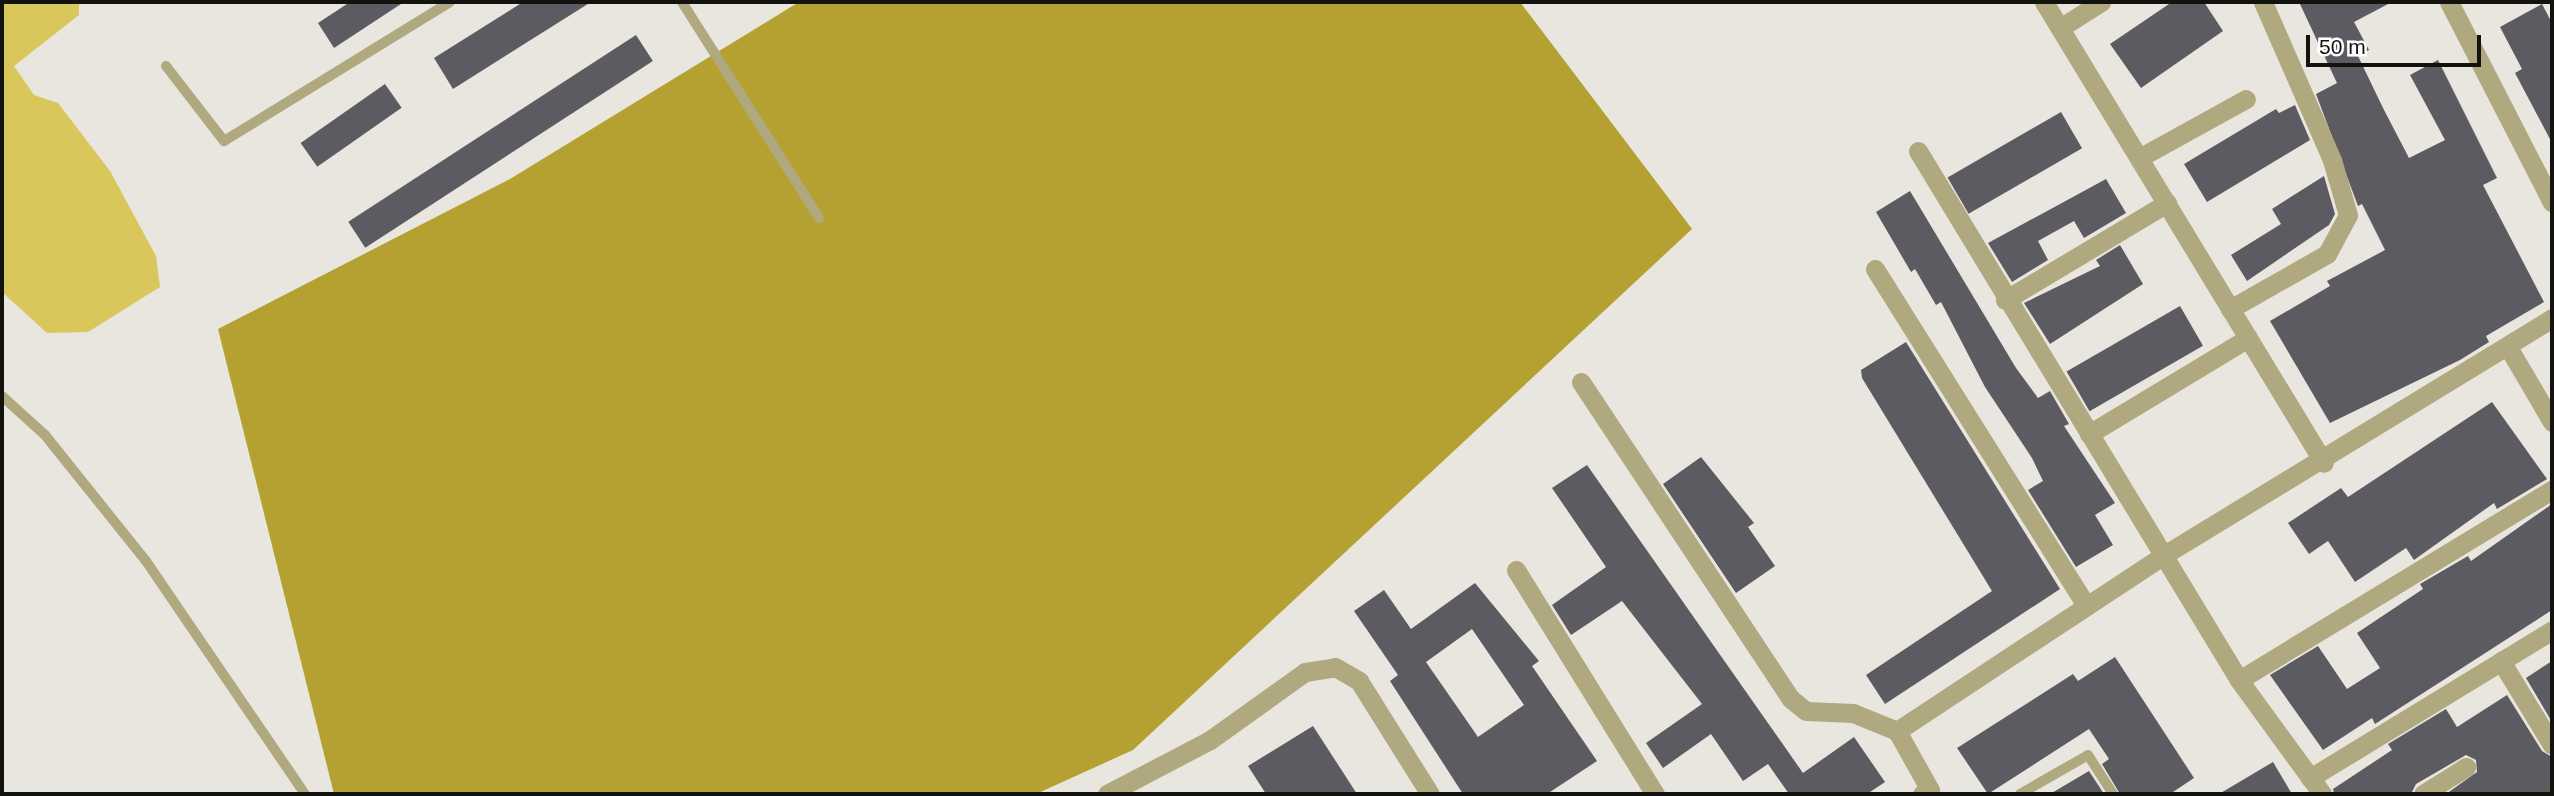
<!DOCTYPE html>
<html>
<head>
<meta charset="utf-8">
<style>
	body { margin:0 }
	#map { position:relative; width:2554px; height:796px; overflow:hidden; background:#e8e6de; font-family:Arial,sans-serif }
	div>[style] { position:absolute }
	.forest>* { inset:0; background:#b4a131 }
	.water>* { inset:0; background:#dac75c }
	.building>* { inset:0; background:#5d5b62; transform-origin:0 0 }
	.service>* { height:10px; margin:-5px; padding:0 5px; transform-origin:5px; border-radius:5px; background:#b0a87e }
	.minor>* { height:19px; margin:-9.5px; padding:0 9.5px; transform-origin:9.5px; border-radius:9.5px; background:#b0a87e }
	span { translate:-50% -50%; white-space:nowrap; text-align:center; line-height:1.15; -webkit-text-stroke:7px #fff; paint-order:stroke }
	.frame { position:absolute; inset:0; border:4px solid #12120f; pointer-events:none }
	.scale { position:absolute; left:2306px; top:35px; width:175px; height:32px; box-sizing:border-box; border:4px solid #12120f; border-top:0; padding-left:9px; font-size:21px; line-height:24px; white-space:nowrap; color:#12120f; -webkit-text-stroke:5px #fff; paint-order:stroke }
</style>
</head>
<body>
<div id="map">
	<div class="forest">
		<i style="clip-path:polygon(799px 2px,1520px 2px,1692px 229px,1133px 750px,1036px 794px,334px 794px,218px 329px,510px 179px)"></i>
	</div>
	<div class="water">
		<i style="clip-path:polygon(2px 2px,79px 3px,79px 15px,14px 66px,34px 95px,58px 103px,110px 171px,156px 256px,160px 287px,88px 332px,47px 333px,2px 292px)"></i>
	</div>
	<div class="building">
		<i style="clip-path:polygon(350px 2px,404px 2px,334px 48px,318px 23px)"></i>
		<i style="clip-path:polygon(523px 2px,591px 2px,453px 89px,434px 58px)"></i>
		<i style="clip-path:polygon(2172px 2px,2204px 2px,2223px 31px,2141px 88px,2110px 44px)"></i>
		<i style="clip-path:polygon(2299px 2px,2392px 2px,2354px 22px,2369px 50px,2358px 56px,2383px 108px,2409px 158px,2445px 140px,2410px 75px,2438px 60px,2497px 178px,2483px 185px,2544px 302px,2486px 336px,2489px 342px,2460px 360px,2330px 423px,2270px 321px,2330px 286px,2327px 281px,2385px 250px,2362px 204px,2358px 206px,2316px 94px,2337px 83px)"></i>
		<i style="clip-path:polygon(2542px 4px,2552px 23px,2552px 143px,2515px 73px,2522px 69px,2500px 27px)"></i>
		<i style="left:636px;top:35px;width:31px;height:343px;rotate:57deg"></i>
		<i style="left:385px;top:84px;width:29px;height:103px;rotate:55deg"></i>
		<i style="clip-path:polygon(2295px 105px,2310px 140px,2207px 202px,2184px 164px,2276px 109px,2279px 113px)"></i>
		<i style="left:2061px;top:112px;width:42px;height:131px;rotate:60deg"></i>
		<i style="clip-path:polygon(2324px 176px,2335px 214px,2329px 225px,2247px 281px,2231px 255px,2281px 224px,2272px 209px)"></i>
		<i style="clip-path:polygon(2106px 179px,2126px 213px,2084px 238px,2074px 221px,2038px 241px,2048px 260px,2012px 282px,1988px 243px)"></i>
		<i style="clip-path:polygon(1910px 191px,2016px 368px,2038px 398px,2050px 391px,2069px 424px,2064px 426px,2115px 503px,2095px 515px,2113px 545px,2076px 567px,2028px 490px,2043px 481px,2032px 458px,1985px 387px,1941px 302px,1936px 305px,1915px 269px,1911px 272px,1876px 212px)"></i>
		<i style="clip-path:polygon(2120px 245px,2143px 284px,2050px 344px,2024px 303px,2100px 266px,2096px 260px)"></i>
		<i style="left:2180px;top:306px;width:46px;height:131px;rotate:60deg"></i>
		<i style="clip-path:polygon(1906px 342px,2060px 589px,1885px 704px,1866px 675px,1992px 591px,1862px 378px,1861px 370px)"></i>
		<i style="clip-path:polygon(2492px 402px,2547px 479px,2497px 509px,2494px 503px,2414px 560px,2406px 548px,2355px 582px,2328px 541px,2309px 554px,2288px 523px,2341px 488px,2348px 497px)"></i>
		<i style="clip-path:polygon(1701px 457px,1754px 523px,1748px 527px,1775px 566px,1736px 593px,1663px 484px)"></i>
		<i style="clip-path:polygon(1587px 465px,1803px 773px,1854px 737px,1885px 782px,1867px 794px,1789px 794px,1768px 764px,1743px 781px,1711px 734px,1663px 768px,1646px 743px,1702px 704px,1622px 601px,1571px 635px,1552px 605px,1606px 567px,1552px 488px)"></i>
		<i style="clip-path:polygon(2552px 504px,2552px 610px,2375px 724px,2372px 718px,2323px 750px,2270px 675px,2318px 646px,2347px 689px,2380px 668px,2357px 633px,2423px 589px,2420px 584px,2468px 556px,2471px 561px)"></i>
		<i style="clip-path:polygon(evenodd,1475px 583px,1539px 661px,1532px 666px,1597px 761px,1547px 794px,1463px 794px,1390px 681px,1398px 675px,1354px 611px,1384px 590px,1411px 629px,1475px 583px,1472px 629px,1524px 705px,1478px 737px,1426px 662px,1472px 629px)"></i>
		<i style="clip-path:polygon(2115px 657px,2194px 778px,2170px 794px,2120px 794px,2102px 764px,2109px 759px,2089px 729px,1988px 794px,1957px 748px,2073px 674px,2078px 681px)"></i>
		<i style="clip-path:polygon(2552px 661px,2552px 722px,2526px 678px)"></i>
		<i style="clip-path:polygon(2507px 695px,2542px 751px,2552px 757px,2552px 794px,2446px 794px,2477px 772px,2476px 760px,2466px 755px,2416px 784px,2411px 794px,2334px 794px,2333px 789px,2392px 750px,2388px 744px,2446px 709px,2457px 727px)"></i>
		<i style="clip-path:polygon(1313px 726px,1357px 794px,1266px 794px,1248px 766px)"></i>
		<i style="clip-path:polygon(2273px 762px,2292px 794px,2219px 794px)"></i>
		<i style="clip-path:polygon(2089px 771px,2104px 794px,2050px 794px)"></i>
	</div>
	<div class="service">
		<i style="left:682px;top:2px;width:256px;rotate:57.6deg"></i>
		<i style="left:166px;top:66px;width:95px;rotate:52.3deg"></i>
		<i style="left:224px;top:141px;width:265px;rotate:-31.6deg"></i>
		<i style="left:2px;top:396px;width:58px;rotate:42.2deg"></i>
		<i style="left:45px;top:435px;width:161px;rotate:51.3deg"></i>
		<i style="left:146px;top:561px;width:282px;rotate:55.7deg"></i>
		<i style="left:2020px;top:794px;width:78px;rotate:-29.8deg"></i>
		<i style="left:2088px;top:755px;width:46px;rotate:57.3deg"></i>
	</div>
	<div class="minor">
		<i style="left:2044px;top:2px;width:539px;rotate:58.73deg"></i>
		<i style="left:2449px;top:2px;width:225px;rotate:62.8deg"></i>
		<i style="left:2060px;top:28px;width:49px;rotate:-32.4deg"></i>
		<i style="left:1918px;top:151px;width:619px;rotate:58.75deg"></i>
		<i style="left:2239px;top:680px;width:141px;rotate:53.9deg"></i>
		<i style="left:2139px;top:158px;width:122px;rotate:-28.9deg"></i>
		<i style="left:1875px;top:269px;width:398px;rotate:57.9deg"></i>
		<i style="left:2005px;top:300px;width:189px;rotate:-30.9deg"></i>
		<i style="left:2230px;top:309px;width:112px;rotate:-29.6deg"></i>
		<i style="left:2327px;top:254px;width:44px;rotate:-61.7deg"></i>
		<i style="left:2348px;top:215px;width:57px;rotate:-106.2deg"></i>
		<i style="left:2332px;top:160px;width:172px;rotate:-113.6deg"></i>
		<i style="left:2508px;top:347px;width:87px;rotate:59.6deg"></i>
		<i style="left:1581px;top:382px;width:380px;rotate:56.5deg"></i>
		<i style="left:1791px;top:699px;width:19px;rotate:39deg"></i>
		<i style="left:1806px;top:711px;width:47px;rotate:2.4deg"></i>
		<i style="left:1853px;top:713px;width:48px;rotate:22.2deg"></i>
		<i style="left:1897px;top:731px;width:68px;rotate:60.8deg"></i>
		<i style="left:1930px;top:790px;width:9px;rotate:153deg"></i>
		<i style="left:2089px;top:434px;width:186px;rotate:-31.1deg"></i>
		<i style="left:1516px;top:570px;width:264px;rotate:58.2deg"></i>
		<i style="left:2501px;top:661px;width:98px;rotate:58.7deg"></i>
		<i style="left:2239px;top:680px;width:366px;rotate:-31.3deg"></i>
		<i style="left:1897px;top:731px;width:320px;rotate:-33.4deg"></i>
		<i style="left:2164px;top:555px;width:455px;rotate:-31.4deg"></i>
		<i style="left:2310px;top:778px;width:284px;rotate:-31.4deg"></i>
		<i style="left:1107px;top:794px;width:116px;rotate:-27.7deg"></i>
		<i style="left:1210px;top:740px;width:117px;rotate:-35.6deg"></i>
		<i style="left:1305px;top:672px;width:30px;rotate:-9deg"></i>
		<i style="left:1335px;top:667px;width:28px;rotate:30deg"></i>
		<i style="left:1359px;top:681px;width:133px;rotate:57.9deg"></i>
		<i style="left:2423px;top:794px;width:51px;rotate:-32.1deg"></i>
	</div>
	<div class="frame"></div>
	<div class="scale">50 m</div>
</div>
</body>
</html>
